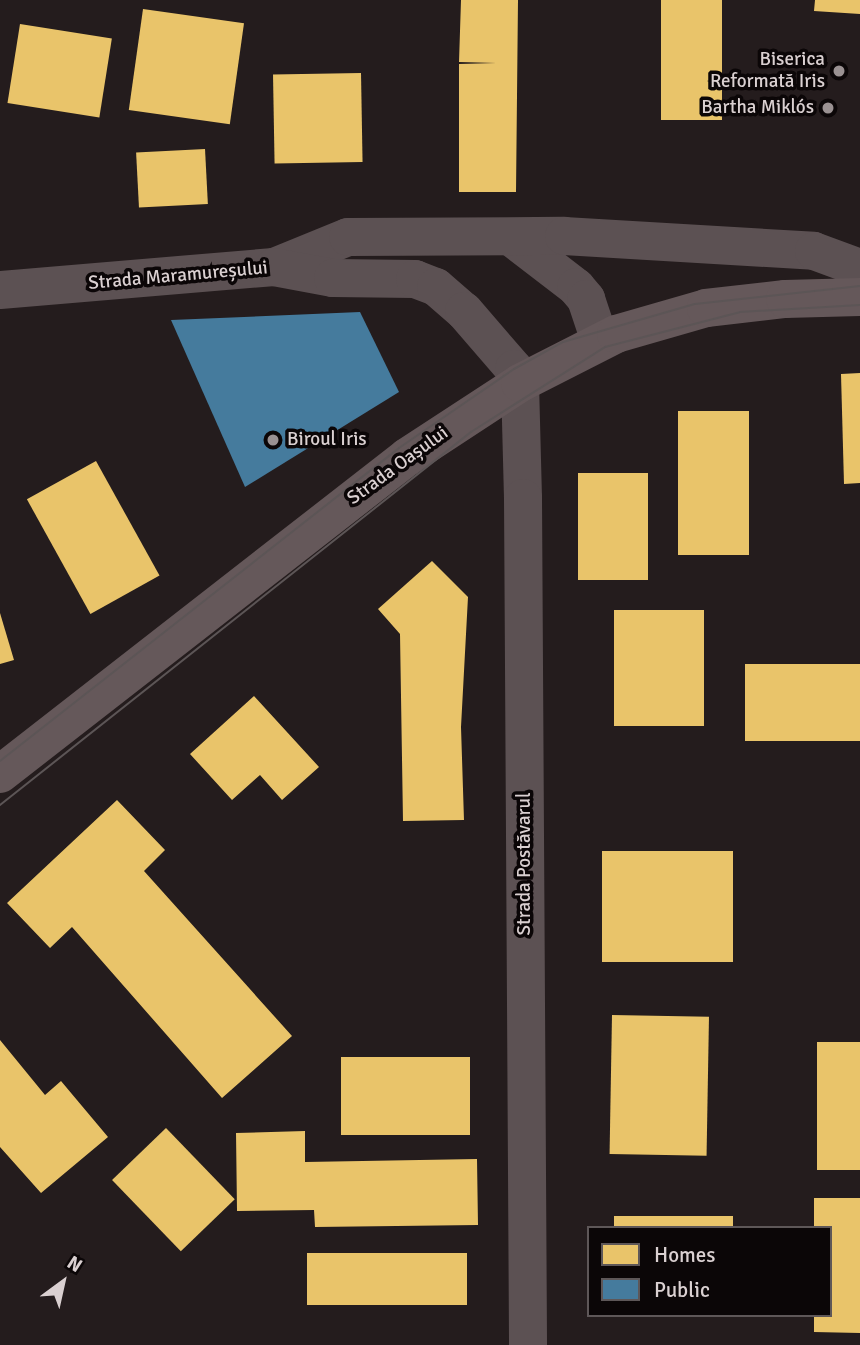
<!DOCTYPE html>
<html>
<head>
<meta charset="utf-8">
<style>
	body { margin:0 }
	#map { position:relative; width:860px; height:1345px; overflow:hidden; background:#241c1d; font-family:Signika,sans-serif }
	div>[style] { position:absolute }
	.homes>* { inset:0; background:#e9c46a; transform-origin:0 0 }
	.public>* { inset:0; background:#457b9d }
	.secondary>* { height:38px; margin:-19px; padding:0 19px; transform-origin:19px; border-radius:19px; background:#5c5153 }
	.primary>* { height:38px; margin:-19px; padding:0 19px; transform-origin:19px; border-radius:19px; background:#65585a }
	.tram>* { height:2px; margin:-1px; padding:0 1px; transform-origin:1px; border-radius:1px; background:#5c5556 }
	.dots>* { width:19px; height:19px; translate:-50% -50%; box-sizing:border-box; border:4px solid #0b0607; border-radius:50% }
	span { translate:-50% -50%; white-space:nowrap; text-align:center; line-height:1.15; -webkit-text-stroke:7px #0b0607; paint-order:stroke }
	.poi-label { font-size:19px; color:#dad0d1 }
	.right { translate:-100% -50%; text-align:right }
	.left { translate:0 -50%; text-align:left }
	.street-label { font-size:19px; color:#dad0d1 }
	.legend { position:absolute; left:587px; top:1226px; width:245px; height:91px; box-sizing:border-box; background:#0b0607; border:2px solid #5e5758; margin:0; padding:9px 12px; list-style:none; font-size:21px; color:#dad0d1 }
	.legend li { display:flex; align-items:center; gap:14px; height:35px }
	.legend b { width:35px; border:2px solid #5e5758 }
	.north { position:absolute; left:28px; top:1247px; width:70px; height:70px; -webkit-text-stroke:5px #0b0607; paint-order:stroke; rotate:33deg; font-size:19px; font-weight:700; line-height:28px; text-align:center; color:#dad0d1 }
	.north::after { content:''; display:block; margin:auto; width:24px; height:32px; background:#dad0d1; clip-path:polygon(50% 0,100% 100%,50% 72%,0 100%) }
</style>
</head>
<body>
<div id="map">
	<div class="homes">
		<i style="clip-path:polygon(461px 0,518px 0,516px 192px,459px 192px,459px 64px,496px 63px,459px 62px)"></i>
		<i style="left:661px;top:0;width:61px;height:120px"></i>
		<i style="clip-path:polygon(815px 0,860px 0,860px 14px,814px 11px)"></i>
		<i style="left:143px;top:9px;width:102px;height:102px;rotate:8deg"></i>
		<i style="left:20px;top:24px;width:93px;height:80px;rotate:9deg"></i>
		<i style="left:361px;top:73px;width:89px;height:88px;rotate:89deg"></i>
		<i style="left:205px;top:149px;width:55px;height:69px;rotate:87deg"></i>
		<i style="clip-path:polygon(860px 373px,860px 483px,844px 484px,841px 374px)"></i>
		<i style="left:678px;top:411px;width:71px;height:144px"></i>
		<i style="left:96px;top:461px;width:131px;height:79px;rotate:61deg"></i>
		<i style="left:578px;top:473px;width:70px;height:107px"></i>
		<i style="clip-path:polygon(432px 561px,468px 597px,461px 727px,464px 820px,403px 821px,400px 634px,378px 609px)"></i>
		<i style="left:614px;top:610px;width:90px;height:116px"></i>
		<i style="clip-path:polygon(0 613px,14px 660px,0 664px)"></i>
		<i style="left:745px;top:664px;width:115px;height:77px"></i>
		<i style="clip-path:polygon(254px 696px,319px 767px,282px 800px,260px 775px,232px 800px,190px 754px)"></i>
		<i style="clip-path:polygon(117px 800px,165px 850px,144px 871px,292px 1036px,222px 1098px,72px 927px,50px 948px,7px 903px)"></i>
		<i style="left:602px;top:851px;width:131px;height:111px"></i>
		<i style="left:612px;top:1015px;width:97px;height:139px;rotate:1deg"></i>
		<i style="clip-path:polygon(0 1040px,45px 1095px,61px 1081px,108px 1137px,41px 1193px,0 1147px)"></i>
		<i style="left:817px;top:1042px;width:43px;height:128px"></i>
		<i style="left:341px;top:1057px;width:129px;height:78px"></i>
		<i style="left:166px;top:1128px;width:99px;height:75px;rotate:46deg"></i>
		<i style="clip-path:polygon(305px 1131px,305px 1162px,477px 1159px,478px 1225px,315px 1227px,314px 1210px,237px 1211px,236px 1133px)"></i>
		<i style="clip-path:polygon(814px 1198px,860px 1198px,860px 1333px,814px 1332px,814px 1315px,830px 1315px,830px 1228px,814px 1228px)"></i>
		<i style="left:614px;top:1216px;width:119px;height:12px"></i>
		<i style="left:467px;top:1253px;width:52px;height:160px;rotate:90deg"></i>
	</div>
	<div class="public">
		<i style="clip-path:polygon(360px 312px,399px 392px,245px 487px,171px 320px)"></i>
	</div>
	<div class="secondary">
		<i style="left:511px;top:237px;width:82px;rotate:37.6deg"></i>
		<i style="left:576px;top:287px;width:16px;rotate:50deg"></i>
		<i style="left:586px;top:299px;width:44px;rotate:71.6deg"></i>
		<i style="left:274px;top:267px;width:80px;rotate:-22.1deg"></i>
		<i style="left:348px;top:237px;width:216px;rotate:-0.3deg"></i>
		<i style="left:564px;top:236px;width:250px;rotate:3.4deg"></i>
		<i style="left:814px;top:251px;width:49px;rotate:20.3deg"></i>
		<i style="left:0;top:290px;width:275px;rotate:-4.8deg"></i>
		<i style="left:274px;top:267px;width:60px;rotate:10.6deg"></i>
		<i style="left:333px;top:278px;width:82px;rotate:0.7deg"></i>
		<i style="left:415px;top:279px;width:22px;rotate:21deg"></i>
		<i style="left:436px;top:287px;width:37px;rotate:41deg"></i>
		<i style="left:464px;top:311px;width:77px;rotate:49.2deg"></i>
		<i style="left:514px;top:369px;width:15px;rotate:67deg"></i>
		<i style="left:520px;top:383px;width:115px;rotate:88.5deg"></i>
		<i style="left:523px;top:498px;width:847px;rotate:89.66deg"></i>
	</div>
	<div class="primary">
		<i style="left:0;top:774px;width:516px;rotate:-37.91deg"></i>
		<i style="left:407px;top:457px;width:135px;rotate:-33.2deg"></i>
		<i style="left:520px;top:383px;width:108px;rotate:-27deg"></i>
		<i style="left:616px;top:334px;width:94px;rotate:-16.1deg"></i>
		<i style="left:706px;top:308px;width:80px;rotate:-6.5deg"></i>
		<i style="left:785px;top:299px;width:75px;rotate:-1.5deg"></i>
	</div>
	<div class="tram">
		<i style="left:0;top:761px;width:507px;rotate:-38.11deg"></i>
		<i style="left:399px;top:448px;width:140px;rotate:-34.5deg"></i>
		<i style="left:514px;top:369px;width:56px;rotate:-28.9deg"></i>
		<i style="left:563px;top:342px;width:137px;rotate:-16.1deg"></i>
		<i style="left:695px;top:304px;width:166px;rotate:-6.2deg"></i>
		<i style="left:0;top:805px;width:601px;rotate:-38.38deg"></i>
		<i style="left:471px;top:432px;width:159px;rotate:-32.4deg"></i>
		<i style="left:605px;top:347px;width:139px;rotate:-14.5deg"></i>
		<i style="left:740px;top:312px;width:120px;rotate:-3.3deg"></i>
	</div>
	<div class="dots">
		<i style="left:839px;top:71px;background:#9a9192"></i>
		<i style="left:828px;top:108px;background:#9a9192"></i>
		<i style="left:273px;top:440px;background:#9a9192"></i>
	</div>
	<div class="poi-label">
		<span class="right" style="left:825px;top:71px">Biserica<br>Reformată Iris</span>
		<span class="right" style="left:814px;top:108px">Bartha Miklós</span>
		<span class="left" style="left:287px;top:440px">Biroul Iris</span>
	</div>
	<div class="street-label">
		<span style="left:178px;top:276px;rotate:-5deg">Strada Maramureșului</span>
		<span style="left:398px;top:466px;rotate:-36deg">Strada Oașului</span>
		<span style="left:525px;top:864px;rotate:-90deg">Strada Postăvarul</span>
	</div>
	<ul class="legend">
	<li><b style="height:19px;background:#e9c46a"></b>Homes</li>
	<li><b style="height:19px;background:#457b9d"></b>Public</li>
	</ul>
	<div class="north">N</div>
</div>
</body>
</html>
